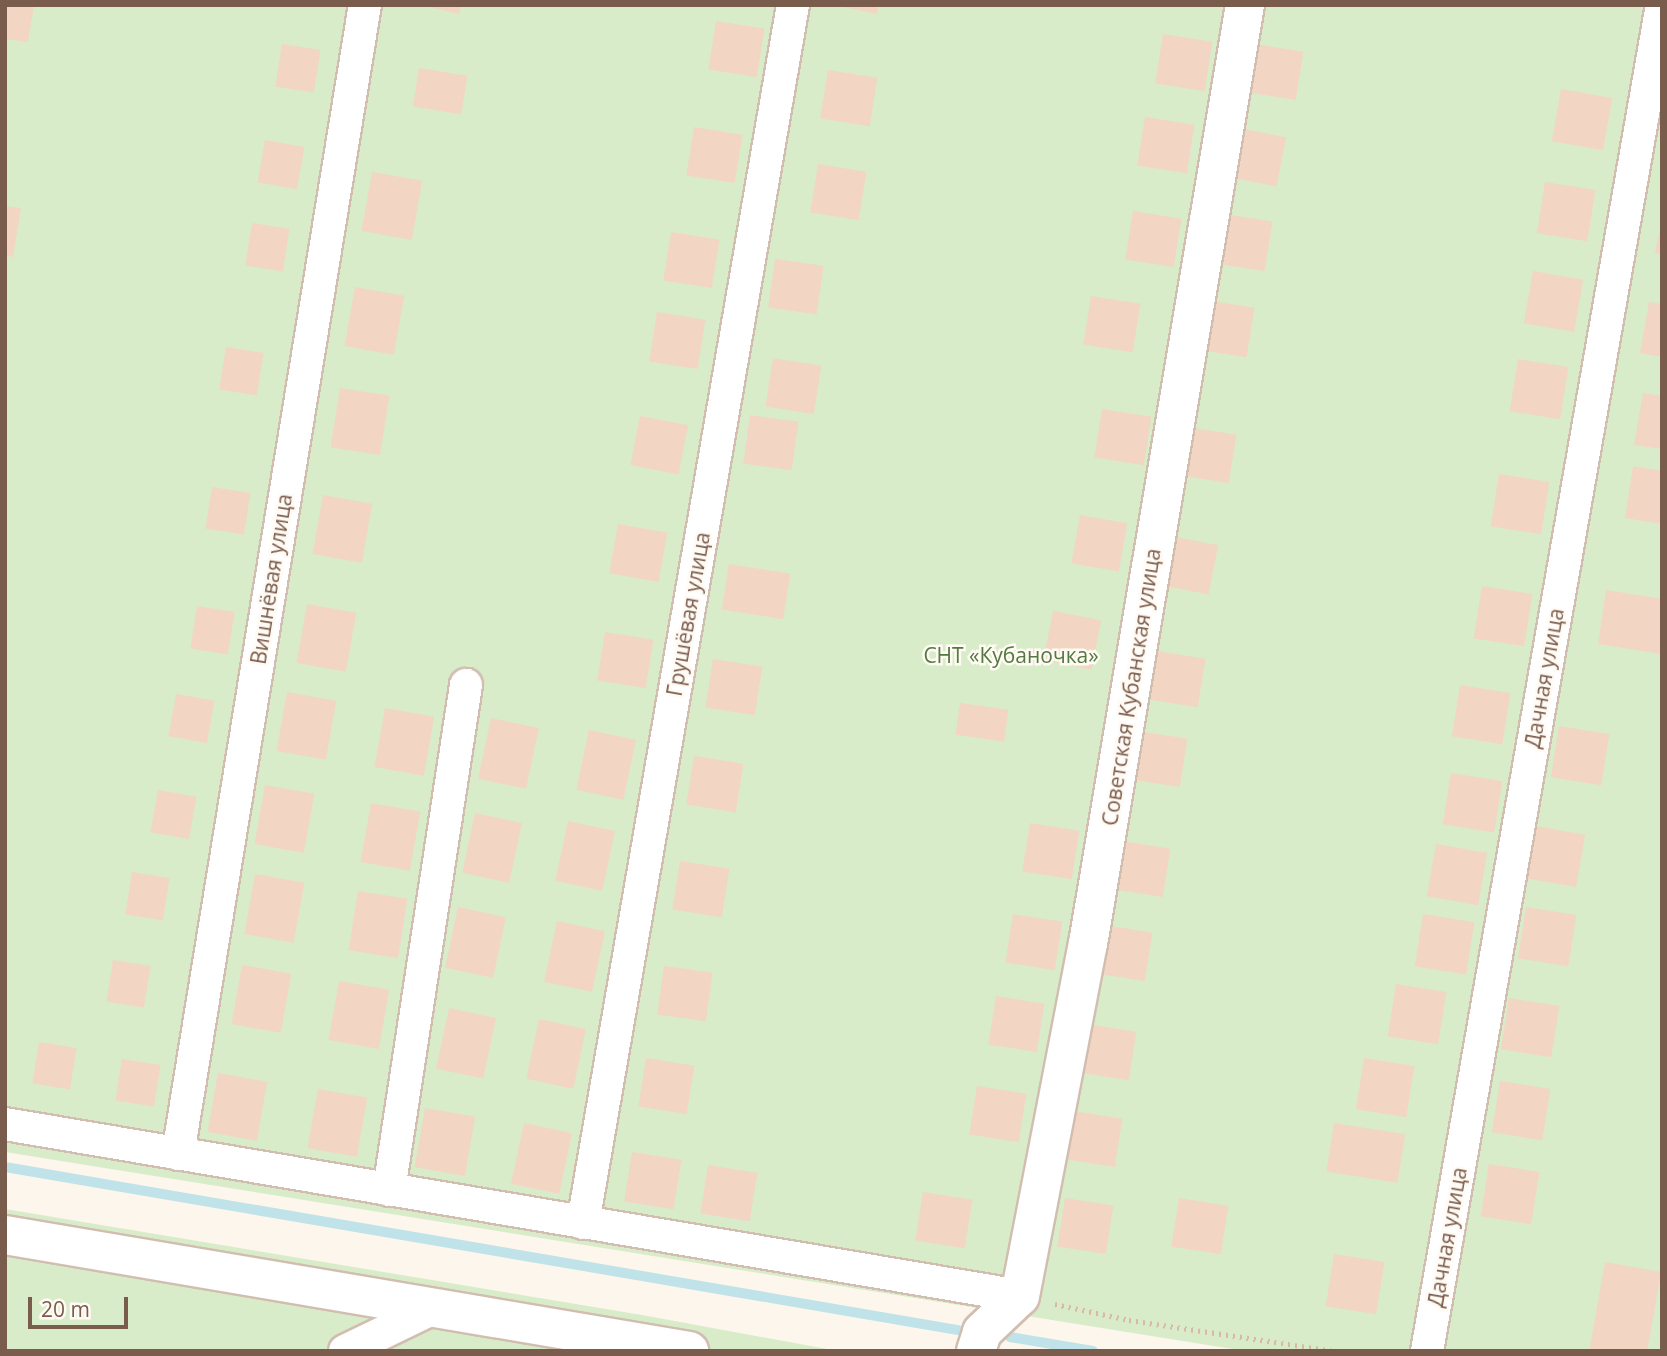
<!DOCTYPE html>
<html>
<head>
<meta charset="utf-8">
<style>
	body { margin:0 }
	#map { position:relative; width:1667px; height:1356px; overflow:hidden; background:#fdf6ec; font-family:"Open Sans",sans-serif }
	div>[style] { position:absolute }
	.green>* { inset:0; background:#d8ecc9 }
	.stream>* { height:10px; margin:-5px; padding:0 5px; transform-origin:5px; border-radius:5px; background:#bfe3e8 }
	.building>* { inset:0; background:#f3d5c3; transform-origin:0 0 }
	.path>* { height:4.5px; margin-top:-2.25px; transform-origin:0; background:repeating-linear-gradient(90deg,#d9b8a5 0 2px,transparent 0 7px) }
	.roads { filter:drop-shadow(2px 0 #d1beb0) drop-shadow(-2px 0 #d1beb0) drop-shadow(0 2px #d1beb0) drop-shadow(0 -2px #d1beb0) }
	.minor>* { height:32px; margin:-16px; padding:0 16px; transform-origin:16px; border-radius:16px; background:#fff }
	.tertiary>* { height:38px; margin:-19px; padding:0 19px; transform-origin:19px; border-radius:19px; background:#fff }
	span { translate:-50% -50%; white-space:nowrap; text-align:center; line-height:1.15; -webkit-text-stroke:5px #fffaf3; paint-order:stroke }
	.street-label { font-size:21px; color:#7a5c4d }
	.park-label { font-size:21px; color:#537a41 }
	.frame { position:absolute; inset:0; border:7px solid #7a5c4d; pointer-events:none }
	.scale { position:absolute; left:28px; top:1297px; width:100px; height:32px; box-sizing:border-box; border:4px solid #7a5c4d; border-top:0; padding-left:9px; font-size:21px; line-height:24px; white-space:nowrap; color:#7a5c4d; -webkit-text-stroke:5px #fffaf3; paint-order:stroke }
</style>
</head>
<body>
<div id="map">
	<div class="green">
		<i style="clip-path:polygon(5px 5px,1662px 5px,1662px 1351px,1245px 1351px,5px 1152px)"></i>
		<i style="clip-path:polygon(5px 1209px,642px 1315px,838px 1351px,5px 1351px)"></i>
	</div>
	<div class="stream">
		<i style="left:5px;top:1167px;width:967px;rotate:9.71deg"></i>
		<i style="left:1010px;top:1337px;width:84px;rotate:9.6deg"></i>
	</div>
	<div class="building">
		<i style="clip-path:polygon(5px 5px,34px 5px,28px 42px,5px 39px)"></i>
		<i style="clip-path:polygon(421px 5px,461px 5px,459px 14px)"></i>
		<i style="clip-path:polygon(834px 5px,878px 5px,877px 14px)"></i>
		<i style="left:716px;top:21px;width:49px;height:49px;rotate:9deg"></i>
		<i style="left:1163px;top:34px;width:50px;height:50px;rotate:9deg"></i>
		<i style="left:282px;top:44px;width:39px;height:43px;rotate:9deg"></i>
		<i style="left:1255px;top:44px;width:49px;height:49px;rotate:9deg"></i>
		<i style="left:419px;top:68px;width:49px;height:39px;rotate:9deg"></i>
		<i style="left:828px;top:70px;width:50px;height:49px;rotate:9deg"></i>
		<i style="left:1561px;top:89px;width:52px;height:53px;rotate:10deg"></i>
		<i style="left:1145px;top:117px;width:50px;height:49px;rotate:9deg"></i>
		<i style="left:694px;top:127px;width:49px;height:49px;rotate:9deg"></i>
		<i style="left:1238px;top:128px;width:49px;height:50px;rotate:11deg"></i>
		<i style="left:265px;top:140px;width:40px;height:43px;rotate:10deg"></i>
		<i style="left:818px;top:164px;width:49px;height:49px;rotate:9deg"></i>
		<i style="left:372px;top:172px;width:51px;height:60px;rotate:10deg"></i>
		<i style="left:1545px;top:182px;width:51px;height:52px;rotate:9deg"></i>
		<i style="clip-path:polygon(5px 206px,21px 208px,13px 257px,5px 255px)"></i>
		<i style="left:1133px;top:211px;width:49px;height:49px;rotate:9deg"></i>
		<i style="left:1224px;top:214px;width:49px;height:50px;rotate:9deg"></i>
		<i style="clip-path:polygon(1662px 220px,1662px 254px,1655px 253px)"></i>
		<i style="left:252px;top:223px;width:38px;height:43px;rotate:9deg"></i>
		<i style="left:671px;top:232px;width:49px;height:49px;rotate:9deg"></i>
		<i style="left:775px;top:259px;width:49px;height:49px;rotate:8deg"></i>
		<i style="left:1533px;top:271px;width:51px;height:53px;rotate:10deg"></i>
		<i style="left:355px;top:287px;width:50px;height:60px;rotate:10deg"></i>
		<i style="left:1091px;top:296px;width:50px;height:49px;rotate:9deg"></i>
		<i style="left:1205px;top:300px;width:50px;height:50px;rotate:9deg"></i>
		<i style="clip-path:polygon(1649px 302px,1662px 304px,1662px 357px,1640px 353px)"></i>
		<i style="left:657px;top:312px;width:49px;height:50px;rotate:9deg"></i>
		<i style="left:226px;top:347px;width:38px;height:43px;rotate:9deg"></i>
		<i style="left:773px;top:358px;width:49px;height:49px;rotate:9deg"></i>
		<i style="left:1518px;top:359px;width:51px;height:53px;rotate:9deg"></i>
		<i style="left:340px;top:388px;width:50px;height:60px;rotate:9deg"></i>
		<i style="clip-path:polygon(1643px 393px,1662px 396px,1662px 449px,1634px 445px)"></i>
		<i style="left:1102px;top:409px;width:50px;height:49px;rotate:9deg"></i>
		<i style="left:750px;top:415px;width:49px;height:49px;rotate:8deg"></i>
		<i style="left:640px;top:416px;width:49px;height:50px;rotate:11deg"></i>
		<i style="left:1188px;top:427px;width:49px;height:49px;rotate:9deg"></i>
		<i style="clip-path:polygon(1633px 466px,1662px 471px,1662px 524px,1625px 518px)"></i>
		<i style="left:1499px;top:474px;width:51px;height:53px;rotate:9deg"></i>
		<i style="left:212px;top:487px;width:39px;height:42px;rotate:9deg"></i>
		<i style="left:323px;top:495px;width:50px;height:60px;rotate:10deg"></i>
		<i style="left:1080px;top:515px;width:48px;height:49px;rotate:10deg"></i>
		<i style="left:618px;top:524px;width:50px;height:50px;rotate:10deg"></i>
		<i style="left:1170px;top:536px;width:49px;height:50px;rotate:11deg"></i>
		<i style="left:729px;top:564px;width:62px;height:46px;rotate:9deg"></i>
		<i style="left:1482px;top:586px;width:51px;height:53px;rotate:9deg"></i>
		<i style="clip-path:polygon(1606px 590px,1662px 599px,1662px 654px,1598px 644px)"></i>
		<i style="left:307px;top:604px;width:50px;height:60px;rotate:10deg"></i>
		<i style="left:197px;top:606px;width:38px;height:43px;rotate:9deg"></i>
		<i style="left:1053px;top:611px;width:49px;height:50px;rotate:11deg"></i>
		<i style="left:605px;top:632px;width:49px;height:49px;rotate:9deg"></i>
		<i style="left:1156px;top:651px;width:50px;height:49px;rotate:9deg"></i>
		<i style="left:713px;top:659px;width:50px;height:49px;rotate:9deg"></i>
		<i style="left:1460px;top:685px;width:51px;height:52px;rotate:9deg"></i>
		<i style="left:287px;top:692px;width:50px;height:60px;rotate:10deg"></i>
		<i style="left:176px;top:694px;width:39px;height:43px;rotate:10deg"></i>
		<i style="left:960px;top:703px;width:49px;height:32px;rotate:8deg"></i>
		<i style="left:385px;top:708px;width:50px;height:60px;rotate:10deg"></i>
		<i style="left:491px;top:718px;width:49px;height:62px;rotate:12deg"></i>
		<i style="left:1559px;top:726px;width:51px;height:52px;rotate:9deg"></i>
		<i style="left:589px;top:730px;width:48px;height:61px;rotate:12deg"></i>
		<i style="left:1139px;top:731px;width:49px;height:49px;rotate:9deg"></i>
		<i style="left:694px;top:756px;width:50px;height:49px;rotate:9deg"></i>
		<i style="left:1451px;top:773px;width:52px;height:52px;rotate:9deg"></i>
		<i style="left:265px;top:785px;width:50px;height:60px;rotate:10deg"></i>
		<i style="left:158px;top:790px;width:39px;height:43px;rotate:10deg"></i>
		<i style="left:371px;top:803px;width:50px;height:60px;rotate:10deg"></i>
		<i style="left:475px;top:813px;width:48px;height:61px;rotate:12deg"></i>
		<i style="left:568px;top:821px;width:48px;height:61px;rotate:12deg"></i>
		<i style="left:1030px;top:823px;width:50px;height:49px;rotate:9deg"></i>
		<i style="left:1535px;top:826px;width:51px;height:53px;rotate:10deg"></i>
		<i style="left:1122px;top:841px;width:49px;height:49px;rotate:9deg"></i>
		<i style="left:1436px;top:844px;width:52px;height:53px;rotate:10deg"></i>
		<i style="left:680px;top:861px;width:50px;height:49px;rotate:9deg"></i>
		<i style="left:132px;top:872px;width:38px;height:43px;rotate:9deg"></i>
		<i style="left:255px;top:874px;width:50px;height:61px;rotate:10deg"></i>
		<i style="left:358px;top:891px;width:50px;height:60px;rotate:9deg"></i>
		<i style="left:458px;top:907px;width:49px;height:62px;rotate:12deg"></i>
		<i style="left:1526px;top:907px;width:51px;height:52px;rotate:9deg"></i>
		<i style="left:1013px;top:914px;width:50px;height:49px;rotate:9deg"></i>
		<i style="left:1423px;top:914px;width:52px;height:53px;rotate:9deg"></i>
		<i style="left:557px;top:921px;width:49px;height:62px;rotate:12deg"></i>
		<i style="left:1104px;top:925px;width:49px;height:49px;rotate:9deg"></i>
		<i style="left:113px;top:960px;width:38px;height:42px;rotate:9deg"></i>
		<i style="left:242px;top:965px;width:50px;height:60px;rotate:10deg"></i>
		<i style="left:664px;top:966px;width:49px;height:49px;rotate:8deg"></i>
		<i style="left:339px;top:981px;width:51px;height:60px;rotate:10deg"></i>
		<i style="left:1396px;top:984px;width:51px;height:53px;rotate:9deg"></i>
		<i style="left:996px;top:996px;width:49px;height:49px;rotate:9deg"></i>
		<i style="left:1509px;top:998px;width:51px;height:52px;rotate:9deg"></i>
		<i style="left:449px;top:1008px;width:48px;height:62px;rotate:12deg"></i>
		<i style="left:539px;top:1019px;width:48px;height:61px;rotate:12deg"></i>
		<i style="left:1087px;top:1024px;width:50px;height:49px;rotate:9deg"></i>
		<i style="left:39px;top:1042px;width:38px;height:42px;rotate:9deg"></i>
		<i style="left:646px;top:1058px;width:49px;height:49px;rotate:9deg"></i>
		<i style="left:1364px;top:1058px;width:51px;height:52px;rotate:9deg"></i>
		<i style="left:122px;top:1059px;width:39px;height:42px;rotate:9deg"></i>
		<i style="left:218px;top:1073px;width:50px;height:60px;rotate:10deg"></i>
		<i style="left:1500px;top:1081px;width:51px;height:52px;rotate:9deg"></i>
		<i style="left:977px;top:1086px;width:50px;height:49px;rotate:9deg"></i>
		<i style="left:318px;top:1089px;width:50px;height:60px;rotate:10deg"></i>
		<i style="left:425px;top:1108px;width:51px;height:60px;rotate:10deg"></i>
		<i style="left:1074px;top:1111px;width:49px;height:49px;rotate:9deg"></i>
		<i style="left:524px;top:1123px;width:49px;height:62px;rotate:12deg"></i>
		<i style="left:1334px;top:1123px;width:72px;height:49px;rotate:9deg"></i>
		<i style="left:632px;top:1152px;width:50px;height:50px;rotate:9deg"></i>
		<i style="left:1489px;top:1164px;width:51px;height:53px;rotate:9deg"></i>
		<i style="left:708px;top:1165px;width:50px;height:49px;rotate:9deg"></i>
		<i style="left:923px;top:1192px;width:50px;height:49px;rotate:9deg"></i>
		<i style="left:1065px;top:1198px;width:49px;height:49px;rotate:9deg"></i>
		<i style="left:1179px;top:1198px;width:50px;height:49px;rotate:9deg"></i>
		<i style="left:1334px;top:1254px;width:51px;height:53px;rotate:9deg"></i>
		<i style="left:1605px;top:1262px;width:57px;height:88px;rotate:10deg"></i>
	</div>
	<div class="path">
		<i style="left:1055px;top:1304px;width:76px;rotate:12.2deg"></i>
		<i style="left:1129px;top:1320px;width:208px;rotate:8.6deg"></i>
	</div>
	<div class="roads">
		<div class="minor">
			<i style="left:5px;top:1124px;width:1029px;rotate:9.62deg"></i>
			<i style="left:178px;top:1154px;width:1164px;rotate:-80.76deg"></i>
			<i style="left:389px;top:1190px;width:511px;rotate:-81.33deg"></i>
			<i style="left:583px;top:1223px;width:1236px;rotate:-80.22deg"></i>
			<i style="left:345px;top:1351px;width:103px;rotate:-25.8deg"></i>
			<i style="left:1427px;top:1351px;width:1366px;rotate:-80.1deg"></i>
		</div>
		<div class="tertiary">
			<i style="left:5px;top:1235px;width:694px;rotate:9.63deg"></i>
			<i style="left:976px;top:1351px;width:20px;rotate:-72deg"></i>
			<i style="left:982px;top:1332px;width:52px;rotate:-43.5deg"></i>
			<i style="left:1020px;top:1296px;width:359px;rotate:-79.1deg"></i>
			<i style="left:1088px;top:944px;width:952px;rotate:-80.51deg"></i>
		</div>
	</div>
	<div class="street-label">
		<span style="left:271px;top:579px;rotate:-81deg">Вишнёвая улица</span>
		<span style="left:688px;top:614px;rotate:-80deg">Грушёвая улица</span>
		<span style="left:1544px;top:678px;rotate:-80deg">Дачная улица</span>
		<span style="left:1131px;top:687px;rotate:-81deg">Советская Кубанская улица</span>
		<span style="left:1447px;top:1237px;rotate:-80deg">Дачная улица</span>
	</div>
	<div class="park-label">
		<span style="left:1011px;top:655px">СНТ «Кубаночка»</span>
	</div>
	<div class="frame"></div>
	<div class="scale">20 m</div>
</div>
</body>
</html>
